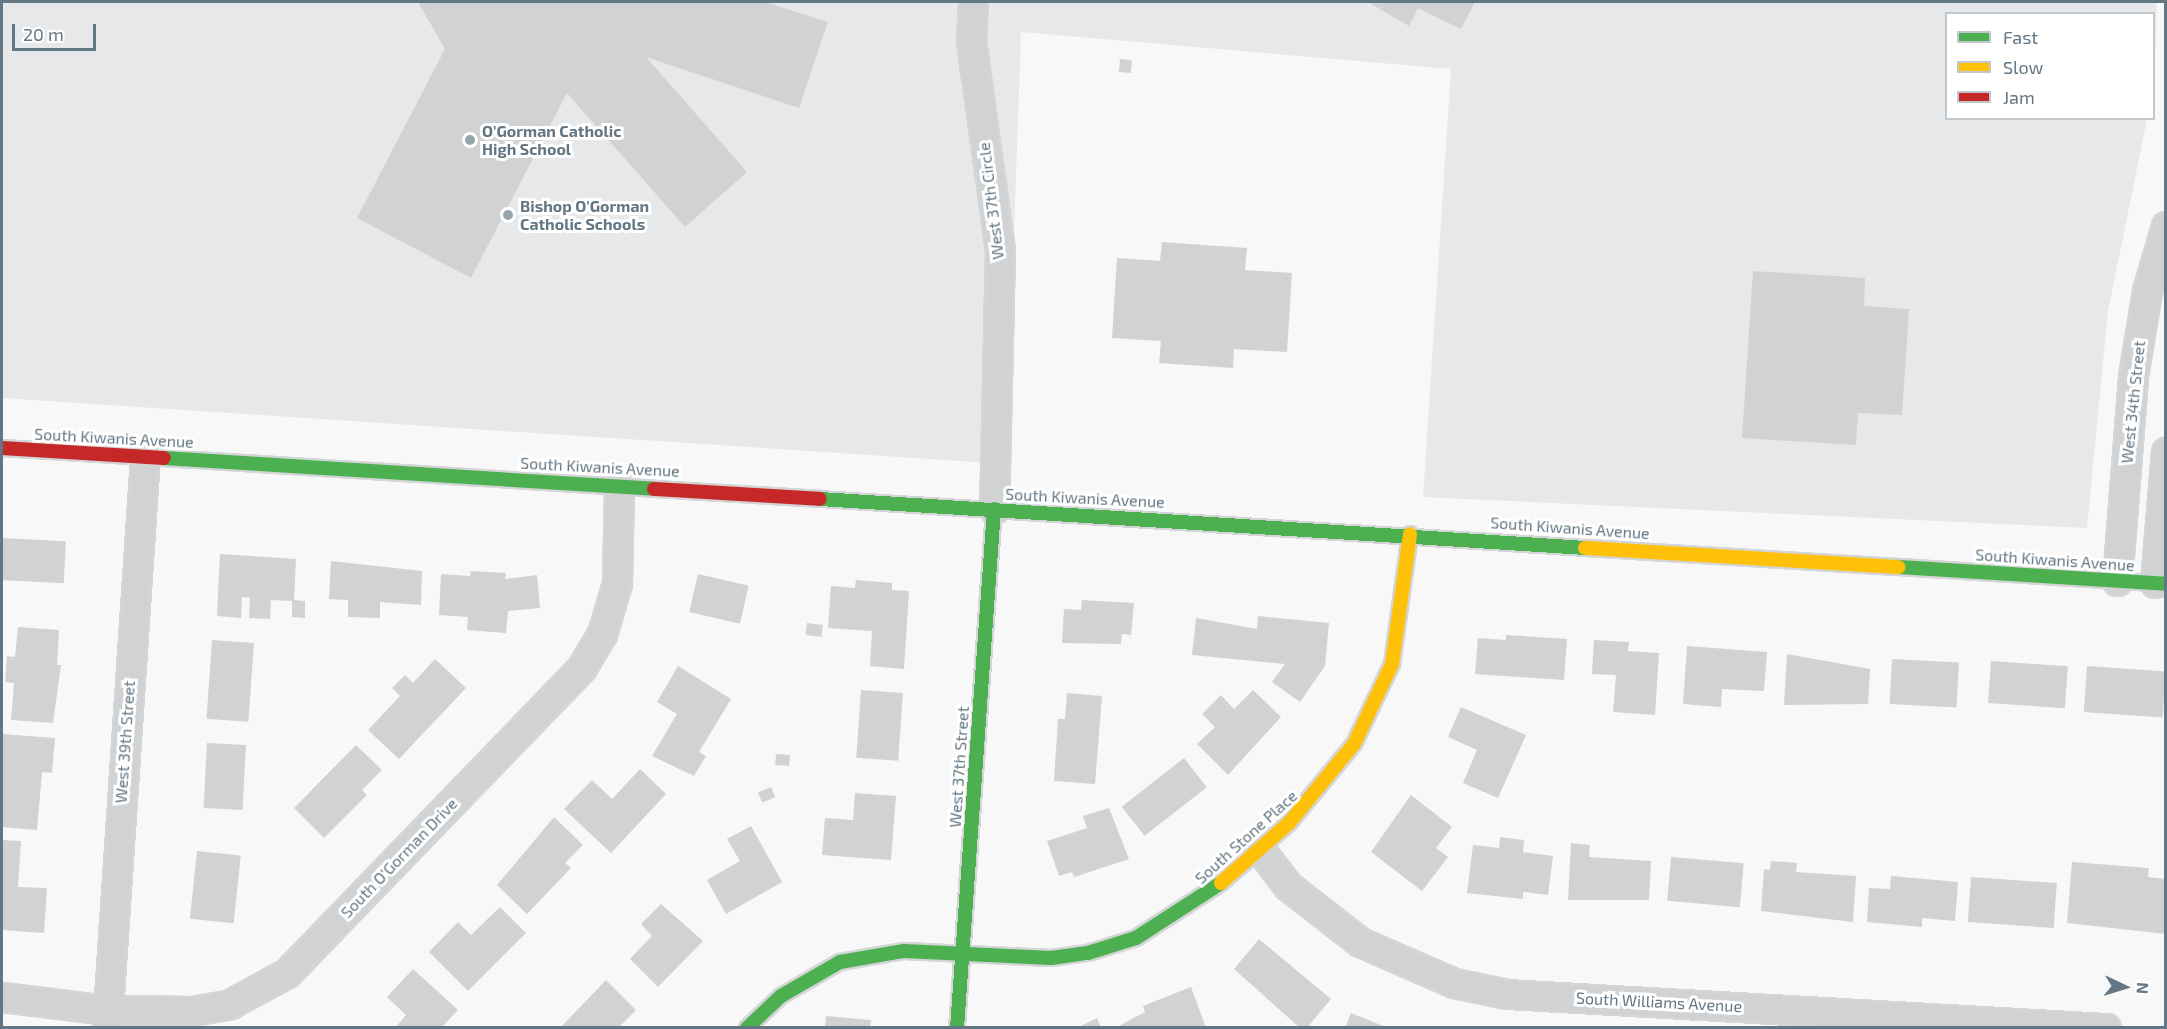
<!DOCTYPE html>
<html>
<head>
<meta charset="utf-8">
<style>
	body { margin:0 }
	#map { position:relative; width:2167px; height:1029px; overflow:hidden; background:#f8f8f8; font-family:"Exo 2",sans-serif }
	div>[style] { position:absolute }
	.built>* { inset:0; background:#e7e8e9 }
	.building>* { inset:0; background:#d0d2d3; transform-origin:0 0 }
	.roads { filter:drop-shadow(2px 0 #d4d5d6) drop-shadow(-2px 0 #d4d5d6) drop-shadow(0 2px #d4d5d6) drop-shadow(0 -2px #d4d5d6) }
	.street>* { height:27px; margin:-13.5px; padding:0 13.5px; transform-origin:13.5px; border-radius:13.5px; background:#d0d2d3 }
	.fast>* { height:14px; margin:-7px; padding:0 7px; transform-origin:7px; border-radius:7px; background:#4caf50 }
	.slow>* { height:14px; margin:-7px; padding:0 7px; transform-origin:7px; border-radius:7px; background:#ffc107 }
	.jam>* { height:14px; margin:-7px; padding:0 7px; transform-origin:7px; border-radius:7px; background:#c62828 }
	.dots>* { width:16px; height:16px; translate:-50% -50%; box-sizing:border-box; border:3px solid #fff; border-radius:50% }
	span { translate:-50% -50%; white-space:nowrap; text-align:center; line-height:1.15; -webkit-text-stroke:6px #fff; paint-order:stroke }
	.poi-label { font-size:16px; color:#637683; font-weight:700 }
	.left { translate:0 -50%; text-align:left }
	.street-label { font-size:16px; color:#637683 }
	.frame { position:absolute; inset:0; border:3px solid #637683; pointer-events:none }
	.legend { position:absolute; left:1945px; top:12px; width:210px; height:108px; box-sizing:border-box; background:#fff; border:2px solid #c1c8cd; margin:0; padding:8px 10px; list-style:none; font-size:18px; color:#637683 }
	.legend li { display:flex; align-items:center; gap:12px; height:30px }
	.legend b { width:30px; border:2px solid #c1c8cd }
	.north { position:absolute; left:2095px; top:957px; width:60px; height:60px; -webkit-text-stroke:4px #fff; paint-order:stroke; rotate:94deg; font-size:16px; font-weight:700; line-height:24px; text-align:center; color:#637683 }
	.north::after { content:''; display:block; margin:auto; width:21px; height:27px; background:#637683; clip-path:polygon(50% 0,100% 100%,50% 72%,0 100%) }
	.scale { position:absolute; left:12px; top:24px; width:84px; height:27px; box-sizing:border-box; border:3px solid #637683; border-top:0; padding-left:8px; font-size:18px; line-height:21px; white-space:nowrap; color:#637683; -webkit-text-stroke:4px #fff; paint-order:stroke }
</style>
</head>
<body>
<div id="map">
	<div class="built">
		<i style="clip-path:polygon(2px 2px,2157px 2px,2154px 85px,2154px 14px,1946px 14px,1946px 118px,2147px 119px,2108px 311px,2087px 528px,1423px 497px,1451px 69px,1021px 32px,1006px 464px,2px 398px)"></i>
	</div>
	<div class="building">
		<i style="clip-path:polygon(418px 2px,765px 2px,828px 22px,799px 108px,646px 57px,747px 172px,685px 227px,567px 93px,471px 278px,357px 218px,445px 49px)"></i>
		<i style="clip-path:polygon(1368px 2px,1475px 2px,1461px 29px,1418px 8px,1409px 26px)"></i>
		<i style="left:1120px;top:59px;width:12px;height:13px;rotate:5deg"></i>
		<i style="clip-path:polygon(1162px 242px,1247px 248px,1245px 270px,1292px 273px,1287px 352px,1234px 349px,1233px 368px,1159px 363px,1161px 341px,1112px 338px,1117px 258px,1160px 261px)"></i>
		<i style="clip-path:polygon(1753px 271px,1865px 278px,1864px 306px,1909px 309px,1902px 415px,1858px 413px,1856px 445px,1742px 438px)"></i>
		<i style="left:2px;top:538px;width:64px;height:42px;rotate:3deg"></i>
		<i style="clip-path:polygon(220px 554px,296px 559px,294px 600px,305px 601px,305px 618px,292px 617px,292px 601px,271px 600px,270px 619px,249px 618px,250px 598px,242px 597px,241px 618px,217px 616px)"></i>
		<i style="clip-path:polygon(331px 561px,422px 571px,421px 605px,380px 602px,380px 618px,348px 617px,348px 600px,329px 599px)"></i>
		<i style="clip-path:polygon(471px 571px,506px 573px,505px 579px,537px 575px,540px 608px,508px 611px,506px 633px,467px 630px,468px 617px,439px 615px,441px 574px,470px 576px)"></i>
		<i style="left:698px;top:574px;width:52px;height:39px;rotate:13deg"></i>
		<i style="clip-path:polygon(856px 580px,892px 583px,892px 590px,909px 591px,904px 669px,870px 666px,872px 631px,828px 628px,831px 586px,855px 588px)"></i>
		<i style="clip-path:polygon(1082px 600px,1134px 603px,1131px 635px,1122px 634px,1121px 644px,1062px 643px,1064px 609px,1081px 610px)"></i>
		<i style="clip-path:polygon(1258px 616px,1329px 623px,1325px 666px,1300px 702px,1272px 682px,1285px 664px,1192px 655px,1196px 618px,1257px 629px)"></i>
		<i style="left:807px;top:623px;width:16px;height:12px;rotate:7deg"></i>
		<i style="clip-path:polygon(18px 627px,59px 630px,57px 665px,61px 665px,53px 723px,11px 720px,14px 683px,5px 682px,7px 656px,15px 657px)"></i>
		<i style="clip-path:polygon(1506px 635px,1567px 639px,1564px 680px,1475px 674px,1478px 638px,1506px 640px)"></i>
		<i style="left:212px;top:640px;width:42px;height:79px;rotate:4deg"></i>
		<i style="clip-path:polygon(1594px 640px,1629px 642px,1628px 651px,1659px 653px,1655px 715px,1613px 712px,1616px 675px,1592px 674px)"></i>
		<i style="clip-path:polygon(1687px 646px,1767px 652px,1764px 691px,1722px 689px,1721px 707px,1683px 704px)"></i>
		<i style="clip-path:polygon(1787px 654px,1870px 669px,1868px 704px,1784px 705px)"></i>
		<i style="clip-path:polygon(435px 659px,466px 688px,399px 759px,368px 730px,400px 696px,392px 688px,405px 675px,413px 683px)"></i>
		<i style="left:1892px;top:659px;width:67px;height:45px;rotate:3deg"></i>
		<i style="left:1991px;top:661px;width:77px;height:42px;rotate:4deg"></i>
		<i style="clip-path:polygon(678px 666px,731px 699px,699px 752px,706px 756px,694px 776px,652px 756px,677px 714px,657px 702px)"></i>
		<i style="left:2087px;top:666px;width:79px;height:46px;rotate:4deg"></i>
		<i style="left:861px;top:690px;width:42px;height:68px;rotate:4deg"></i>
		<i style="clip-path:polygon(1253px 690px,1281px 717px,1228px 775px,1197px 744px,1215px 727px,1202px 714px,1221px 695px,1234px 709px)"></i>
		<i style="clip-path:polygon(1067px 693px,1102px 696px,1095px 784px,1054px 781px,1058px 719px,1065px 719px)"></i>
		<i style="clip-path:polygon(1461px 707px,1526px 735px,1498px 798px,1463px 783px,1477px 750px,1448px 737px)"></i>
		<i style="clip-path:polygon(2px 734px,55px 738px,52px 773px,42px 772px,37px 830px,2px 827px)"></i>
		<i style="left:207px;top:743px;width:39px;height:65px;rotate:3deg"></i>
		<i style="clip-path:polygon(356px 745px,382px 770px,362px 790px,367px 795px,324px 838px,294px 808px)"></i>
		<i style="left:776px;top:754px;width:14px;height:11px;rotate:4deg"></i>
		<i style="left:1184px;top:758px;width:37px;height:79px;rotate:52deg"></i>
		<i style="clip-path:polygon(640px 769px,666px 794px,611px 853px,564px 809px,592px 780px,612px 799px)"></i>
		<i style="left:771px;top:787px;width:11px;height:14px;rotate:68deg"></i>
		<i style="clip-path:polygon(855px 793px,896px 796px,891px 860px,822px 855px,825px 818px,853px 820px)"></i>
		<i style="clip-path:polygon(1411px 795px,1452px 827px,1436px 848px,1448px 857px,1422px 891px,1371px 852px)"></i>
		<i style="clip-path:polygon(1109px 808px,1129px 859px,1074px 877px,1072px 872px,1059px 876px,1047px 841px,1087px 828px,1083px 816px)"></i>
		<i style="clip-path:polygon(554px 817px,583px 845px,565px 863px,571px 868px,527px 914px,497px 885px)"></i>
		<i style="clip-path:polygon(751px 826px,782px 882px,726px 914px,707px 880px,740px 861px,727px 839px)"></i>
		<i style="clip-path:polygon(1500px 837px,1524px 840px,1523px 852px,1553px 856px,1548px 895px,1523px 892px,1523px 899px,1467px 893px,1473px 845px,1499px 848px)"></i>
		<i style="clip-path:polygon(2px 840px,21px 841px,18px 887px,47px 888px,44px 933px,2px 930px)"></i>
		<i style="clip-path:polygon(1571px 843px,1590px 845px,1589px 857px,1651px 861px,1649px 900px,1568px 900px)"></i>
		<i style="left:197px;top:851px;width:44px;height:68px;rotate:6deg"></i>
		<i style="left:1671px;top:857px;width:73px;height:44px;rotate:5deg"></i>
		<i style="clip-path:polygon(1771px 861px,1797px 863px,1796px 872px,1856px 876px,1853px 922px,1761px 911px,1764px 869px,1770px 870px)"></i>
		<i style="clip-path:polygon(2072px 862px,2149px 868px,2148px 877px,2166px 879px,2166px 934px,2067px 923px)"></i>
		<i style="clip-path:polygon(1891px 876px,1958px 882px,1955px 921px,1922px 918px,1922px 927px,1867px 922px,1869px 888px,1890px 889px)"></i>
		<i style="left:1971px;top:877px;width:86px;height:45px;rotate:4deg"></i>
		<i style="clip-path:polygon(661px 904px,703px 941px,658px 987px,630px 959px,652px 936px,641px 924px)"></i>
		<i style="clip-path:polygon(500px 907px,526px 933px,468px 991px,429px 952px,458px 922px,471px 935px)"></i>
		<i style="clip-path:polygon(1259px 939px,1331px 999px,1307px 1028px,1300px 1028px,1234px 969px)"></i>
		<i style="clip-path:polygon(413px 969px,458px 1010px,441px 1028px,395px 1028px,406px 1015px,387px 997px)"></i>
		<i style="clip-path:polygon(606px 980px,636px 1010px,618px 1028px,560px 1028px)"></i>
		<i style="clip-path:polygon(1191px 987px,1206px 1028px,1115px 1028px,1145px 1012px,1143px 1006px)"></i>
		<i style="clip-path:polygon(1351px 1013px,1386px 1027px,1386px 1028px,1345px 1028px)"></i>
		<i style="clip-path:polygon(826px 1016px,871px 1020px,870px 1028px,825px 1028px)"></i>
		<i style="clip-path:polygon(1097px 1018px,1101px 1028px,1077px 1028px)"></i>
	</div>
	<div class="roads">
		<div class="street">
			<i style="left:973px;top:2px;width:39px;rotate:93deg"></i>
			<i style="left:971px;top:41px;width:210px;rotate:82.1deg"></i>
			<i style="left:1000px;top:249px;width:260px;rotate:91.3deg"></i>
			<i style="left:2117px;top:581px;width:206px;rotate:-85.5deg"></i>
			<i style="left:2133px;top:376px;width:86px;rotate:-80.6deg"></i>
			<i style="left:2147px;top:291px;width:68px;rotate:-73.7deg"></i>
			<i style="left:2155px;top:583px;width:132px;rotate:-85.2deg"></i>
			<i style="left:1259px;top:848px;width:48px;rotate:52.7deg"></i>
			<i style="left:1288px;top:886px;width:91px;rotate:37.9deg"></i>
			<i style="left:1360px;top:942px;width:103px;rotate:23.6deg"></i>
			<i style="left:1454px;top:983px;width:54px;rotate:11.7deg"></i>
			<i style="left:1507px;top:994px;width:600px;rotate:3.25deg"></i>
			<i style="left:2px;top:997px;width:107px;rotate:7deg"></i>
			<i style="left:108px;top:1010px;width:84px;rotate:0.7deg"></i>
			<i style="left:192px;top:1011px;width:39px;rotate:-10deg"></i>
			<i style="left:230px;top:1004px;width:65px;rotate:-28.5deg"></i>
			<i style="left:287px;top:973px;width:425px;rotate:-46deg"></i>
			<i style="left:582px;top:667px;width:39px;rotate:-59deg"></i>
			<i style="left:602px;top:634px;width:53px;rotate:-73.6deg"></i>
			<i style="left:617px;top:583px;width:98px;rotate:-88.8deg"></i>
			<i style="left:107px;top:1026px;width:570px;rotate:-86.18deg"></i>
		</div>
		<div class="fast">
			<i style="left:164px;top:458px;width:491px;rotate:3.6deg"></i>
			<i style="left:820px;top:499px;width:767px;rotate:3.66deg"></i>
			<i style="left:1898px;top:567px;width:269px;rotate:3.6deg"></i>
			<i style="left:747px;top:1028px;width:47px;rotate:-43.3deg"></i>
			<i style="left:781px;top:996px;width:68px;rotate:-30deg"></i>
			<i style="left:840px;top:962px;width:65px;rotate:-9.8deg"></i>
			<i style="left:904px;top:951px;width:147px;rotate:2.7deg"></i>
			<i style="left:1051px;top:958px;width:37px;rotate:-8deg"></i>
			<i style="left:1088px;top:953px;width:50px;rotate:-17.4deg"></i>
			<i style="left:1136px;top:938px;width:101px;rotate:-32.9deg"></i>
			<i style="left:957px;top:1028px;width:520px;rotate:-85.92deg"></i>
		</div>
		<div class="slow">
			<i style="left:1585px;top:548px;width:314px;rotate:3.5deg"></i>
			<i style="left:1221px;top:883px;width:91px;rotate:-41.4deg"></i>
			<i style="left:1289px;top:823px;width:102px;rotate:-50.6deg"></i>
			<i style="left:1354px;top:744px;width:89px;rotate:-64.6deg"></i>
			<i style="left:1392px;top:664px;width:131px;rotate:-82.1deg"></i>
		</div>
		<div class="jam">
			<i style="left:2px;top:448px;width:162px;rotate:3.5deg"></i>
			<i style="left:654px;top:489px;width:166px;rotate:3.4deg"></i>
		</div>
	</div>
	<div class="dots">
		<i style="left:470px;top:140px;background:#97a4ac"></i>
		<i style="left:508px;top:215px;background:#97a4ac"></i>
	</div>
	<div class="poi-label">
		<span class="left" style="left:482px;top:140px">O'Gorman Catholic<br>High School</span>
		<span class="left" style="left:520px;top:215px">Bishop O'Gorman<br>Catholic Schools</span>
	</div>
	<div class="street-label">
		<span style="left:991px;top:201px;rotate:-97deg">West 37th Circle</span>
		<span style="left:2133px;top:402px;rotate:-84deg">West 34th Street</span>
		<span style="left:114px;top:438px;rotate:3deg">South Kiwanis Avenue</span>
		<span style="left:600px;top:467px;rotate:3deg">South Kiwanis Avenue</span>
		<span style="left:1085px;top:498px;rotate:3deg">South Kiwanis Avenue</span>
		<span style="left:1570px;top:528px;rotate:4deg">South Kiwanis Avenue</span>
		<span style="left:2055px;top:560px;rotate:4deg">South Kiwanis Avenue</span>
		<span style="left:125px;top:742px;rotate:-86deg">West 39th Street</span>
		<span style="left:959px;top:767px;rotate:-86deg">West 37th Street</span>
		<span style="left:1246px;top:837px;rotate:-42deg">South Stone Place</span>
		<span style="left:399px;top:858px;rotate:-46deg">South O'Gorman Drive</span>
		<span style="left:1659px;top:1002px;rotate:3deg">South Williams Avenue</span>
	</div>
	<div class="frame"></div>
	<ul class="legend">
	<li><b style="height:8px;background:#4caf50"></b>Fast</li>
	<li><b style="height:8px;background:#ffc107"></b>Slow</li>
	<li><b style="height:8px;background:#c62828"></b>Jam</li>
	</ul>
	<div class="north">N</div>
	<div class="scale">20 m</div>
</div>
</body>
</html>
